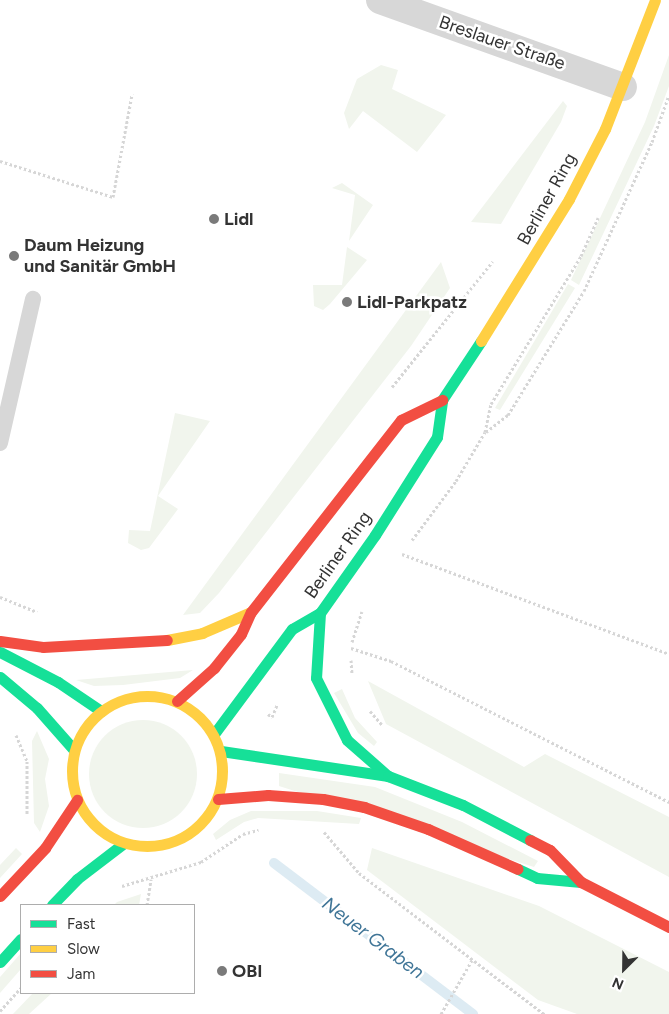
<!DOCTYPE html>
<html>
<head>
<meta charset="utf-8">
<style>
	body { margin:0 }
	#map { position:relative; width:669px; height:1014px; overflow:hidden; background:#fff; font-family:Figtree,sans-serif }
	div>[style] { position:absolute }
	.green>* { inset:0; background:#f1f5ed }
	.round { border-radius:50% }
	.stream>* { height:10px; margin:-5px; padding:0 5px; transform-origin:5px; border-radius:5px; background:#ddebf3 }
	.path>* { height:3px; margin-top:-1.5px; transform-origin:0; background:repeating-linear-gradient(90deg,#d6d6d6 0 2.5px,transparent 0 5px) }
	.lane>* { height:16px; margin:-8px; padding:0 8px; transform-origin:8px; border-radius:8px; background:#d7d7d7 }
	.street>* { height:28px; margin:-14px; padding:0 14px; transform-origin:14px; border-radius:14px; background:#d7d7d7 }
	.fast>* { height:11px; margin:-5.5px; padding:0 5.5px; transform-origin:5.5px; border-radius:5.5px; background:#16e098 }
	.slow>* { height:11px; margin:-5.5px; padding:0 5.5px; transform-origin:5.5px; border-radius:5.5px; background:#ffcf43 }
	.slow>.ring { margin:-5.5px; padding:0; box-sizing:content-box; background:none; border:11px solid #ffcf43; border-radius:50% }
	.jam>* { height:11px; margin:-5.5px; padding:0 5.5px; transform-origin:5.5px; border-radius:5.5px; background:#f24e42 }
	.dots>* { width:14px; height:14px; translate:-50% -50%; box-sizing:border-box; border:2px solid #fff; border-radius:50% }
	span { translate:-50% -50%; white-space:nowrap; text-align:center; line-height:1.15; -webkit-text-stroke:5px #fff; paint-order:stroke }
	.street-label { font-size:18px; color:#333 }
	.poi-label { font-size:18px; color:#333; font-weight:700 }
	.left { translate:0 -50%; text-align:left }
	.water-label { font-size:19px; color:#3f7597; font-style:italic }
	.legend { position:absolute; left:20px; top:904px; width:175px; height:90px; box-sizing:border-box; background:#fff; border:1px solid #adadad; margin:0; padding:6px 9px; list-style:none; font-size:15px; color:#333 }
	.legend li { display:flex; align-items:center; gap:10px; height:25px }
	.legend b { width:25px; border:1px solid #adadad }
	.north { position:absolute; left:599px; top:944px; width:50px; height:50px; -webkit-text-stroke:4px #fff; paint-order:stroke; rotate:203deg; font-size:14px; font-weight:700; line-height:20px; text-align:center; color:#333 }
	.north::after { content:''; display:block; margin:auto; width:18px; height:22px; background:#333; clip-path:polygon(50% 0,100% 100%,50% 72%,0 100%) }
</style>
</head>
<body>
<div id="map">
	<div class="green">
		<i style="clip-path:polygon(669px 55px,669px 86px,654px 126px,579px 285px,571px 280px,645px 122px)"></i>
		<i style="clip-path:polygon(381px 65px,398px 70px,392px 89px,446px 115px,417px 152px,363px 111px,349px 129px,344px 113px,357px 79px)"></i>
		<i style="clip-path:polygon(563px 101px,567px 106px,561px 122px,501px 224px,471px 222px)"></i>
		<i style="clip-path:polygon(342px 183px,373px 205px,349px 241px,355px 195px,332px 188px)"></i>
		<i style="clip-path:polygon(347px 247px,367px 260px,330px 304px,323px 310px,314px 306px,313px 285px,342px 285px)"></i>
		<i style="clip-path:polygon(441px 262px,450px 288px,411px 346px,219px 593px,200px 613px,183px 615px)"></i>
		<i style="clip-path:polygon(568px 284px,575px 288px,500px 410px,495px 408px)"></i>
		<i style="clip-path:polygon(175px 413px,210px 421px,158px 496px,178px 509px,149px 548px,141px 550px,128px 543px,129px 530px,150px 531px)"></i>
		<i style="clip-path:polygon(193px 670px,180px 678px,123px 685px,94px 686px,76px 680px)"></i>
		<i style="clip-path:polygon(368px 681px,524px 767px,545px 754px,669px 817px,669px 877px,386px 724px)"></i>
		<i style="clip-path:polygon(342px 689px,355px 718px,377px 742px,374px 746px,358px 733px,334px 693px)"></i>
		<i class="round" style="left:89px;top:720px;width:108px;height:108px"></i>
		<i style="clip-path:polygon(37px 731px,49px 759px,45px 779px,49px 806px,40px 832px,34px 823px,32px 741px)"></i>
		<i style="clip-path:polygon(279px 773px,375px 787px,462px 822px,538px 861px,534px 867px,279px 786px)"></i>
		<i style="clip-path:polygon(251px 811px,317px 811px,361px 818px,359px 824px,258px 818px,244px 822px,216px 840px,213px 834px,230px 820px)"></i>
		<i style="clip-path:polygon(16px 848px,22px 854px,0 878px,0 865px)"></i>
		<i style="clip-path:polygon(372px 848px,539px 906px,669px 972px,669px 1014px,577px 1014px,538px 1000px,367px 870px)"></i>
		<i style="clip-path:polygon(141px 894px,139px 905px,114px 905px,117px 902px)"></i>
		<i style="clip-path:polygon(21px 953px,21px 969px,0 993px,0 977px)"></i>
		<i style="clip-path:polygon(33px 993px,52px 993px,29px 1014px,13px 1014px)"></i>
	</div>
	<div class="stream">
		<i style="left:274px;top:863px;width:250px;rotate:37.2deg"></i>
	</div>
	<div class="path">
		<i style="left:0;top:161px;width:119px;rotate:17.7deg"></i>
		<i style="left:113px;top:197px;width:105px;rotate:-79.5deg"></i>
		<i style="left:392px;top:387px;width:161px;rotate:-51.3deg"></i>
		<i style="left:486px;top:432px;width:28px;rotate:-38deg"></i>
		<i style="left:508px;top:415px;width:145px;rotate:-58.5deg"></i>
		<i style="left:584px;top:291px;width:164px;rotate:-65.5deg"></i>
		<i style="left:652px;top:142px;width:50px;rotate:-70.1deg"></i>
		<i style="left:412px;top:540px;width:74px;rotate:-53.3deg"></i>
		<i style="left:456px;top:481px;width:57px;rotate:-59.4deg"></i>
		<i style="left:485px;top:432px;width:29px;rotate:-78deg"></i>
		<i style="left:491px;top:404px;width:173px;rotate:-58.7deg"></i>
		<i style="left:581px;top:256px;width:42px;rotate:-65.9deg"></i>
		<i style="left:402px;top:554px;width:285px;rotate:20.5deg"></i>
		<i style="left:0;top:597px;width:40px;rotate:22deg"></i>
		<i style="left:352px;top:642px;width:32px;rotate:-72deg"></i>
		<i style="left:351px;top:648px;width:42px;rotate:18deg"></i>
		<i style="left:391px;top:661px;width:312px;rotate:26.9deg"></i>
		<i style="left:351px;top:660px;width:14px;rotate:86deg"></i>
		<i style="left:370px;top:711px;width:18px;rotate:49deg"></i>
		<i style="left:268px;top:714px;width:5px;rotate:37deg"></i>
		<i style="left:272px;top:717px;width:13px;rotate:-67deg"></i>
		<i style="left:16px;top:735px;width:28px;rotate:67deg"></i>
		<i style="left:27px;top:761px;width:53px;rotate:90deg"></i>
		<i style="left:324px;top:832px;width:54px;rotate:49.5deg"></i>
		<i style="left:359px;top:873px;width:233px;rotate:37.3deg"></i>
		<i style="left:122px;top:886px;width:83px;rotate:-16.9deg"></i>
		<i style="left:201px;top:862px;width:50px;rotate:-33.7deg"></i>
		<i style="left:243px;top:834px;width:16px;rotate:-15deg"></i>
		<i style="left:147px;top:905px;width:26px;rotate:-81deg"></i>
		<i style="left:0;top:1011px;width:31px;rotate:-48deg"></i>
		<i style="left:441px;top:1014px;width:62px;rotate:-60.1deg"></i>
	</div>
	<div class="lane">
		<i style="left:0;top:443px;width:148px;rotate:-77.1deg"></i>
	</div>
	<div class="street">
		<i style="left:380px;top:0;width:258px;rotate:19.7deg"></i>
	</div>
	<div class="fast">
		<i style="left:320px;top:613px;width:65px;rotate:93.5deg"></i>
		<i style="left:316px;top:678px;width:69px;rotate:63.4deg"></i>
		<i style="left:347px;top:740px;width:55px;rotate:41.3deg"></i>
		<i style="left:0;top:652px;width:65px;rotate:27.3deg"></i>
		<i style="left:58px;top:682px;width:52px;rotate:34deg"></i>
		<i style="left:0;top:677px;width:48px;rotate:40deg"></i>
		<i style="left:37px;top:708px;width:56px;rotate:48.6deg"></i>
		<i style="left:214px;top:734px;width:131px;rotate:-53.4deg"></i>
		<i style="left:292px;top:629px;width:32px;rotate:-30deg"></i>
		<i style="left:320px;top:613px;width:95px;rotate:-54.8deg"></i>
		<i style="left:375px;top:535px;width:116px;rotate:-57.7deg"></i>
		<i style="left:437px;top:437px;width:37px;rotate:-82deg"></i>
		<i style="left:442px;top:400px;width:71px;rotate:-56.5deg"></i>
		<i style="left:221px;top:751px;width:169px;rotate:8.5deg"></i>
		<i style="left:388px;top:776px;width:80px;rotate:21.1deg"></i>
		<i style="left:463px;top:805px;width:76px;rotate:27.6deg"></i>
		<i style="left:518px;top:869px;width:21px;rotate:25deg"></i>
		<i style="left:537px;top:878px;width:44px;rotate:5.2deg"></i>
		<i style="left:52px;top:905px;width:36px;rotate:-46deg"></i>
		<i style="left:77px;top:879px;width:59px;rotate:-37.5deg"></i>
		<i style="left:0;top:962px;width:31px;rotate:-48deg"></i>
	</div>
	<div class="slow">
		<i style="left:481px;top:341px;width:167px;rotate:-58.2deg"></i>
		<i style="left:569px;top:199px;width:79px;rotate:-62.8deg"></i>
		<i style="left:605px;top:129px;width:138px;rotate:-68.8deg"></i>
		<i style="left:167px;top:640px;width:36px;rotate:-11deg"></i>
		<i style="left:202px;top:633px;width:53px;rotate:-23.2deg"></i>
		<i class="ring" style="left:72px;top:696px;width:139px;height:139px"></i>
	</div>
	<div class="jam">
		<i style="left:0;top:641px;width:43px;rotate:7.9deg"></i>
		<i style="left:43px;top:647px;width:124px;rotate:-3.2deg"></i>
		<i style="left:177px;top:701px;width:50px;rotate:-41.7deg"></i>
		<i style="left:214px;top:668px;width:43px;rotate:-51.5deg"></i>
		<i style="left:241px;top:634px;width:24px;rotate:-66deg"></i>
		<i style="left:251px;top:612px;width:244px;rotate:-52deg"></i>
		<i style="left:401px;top:420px;width:46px;rotate:-26deg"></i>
		<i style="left:218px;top:799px;width:50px;rotate:-4.6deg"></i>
		<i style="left:268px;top:795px;width:55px;rotate:4.2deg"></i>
		<i style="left:323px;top:799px;width:42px;rotate:11deg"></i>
		<i style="left:364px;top:807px;width:68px;rotate:19deg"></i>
		<i style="left:428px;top:829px;width:98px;rotate:24deg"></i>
		<i style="left:530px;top:840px;width:22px;rotate:27deg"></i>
		<i style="left:550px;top:850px;width:45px;rotate:45.9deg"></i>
		<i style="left:581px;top:882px;width:99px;rotate:27.1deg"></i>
		<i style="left:0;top:896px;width:66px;rotate:-46.8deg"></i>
		<i style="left:45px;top:848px;width:58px;rotate:-56.3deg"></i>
	</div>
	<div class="dots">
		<i style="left:214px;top:219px;background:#7a7a7a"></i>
		<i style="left:14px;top:256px;background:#7a7a7a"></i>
		<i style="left:347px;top:302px;background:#7a7a7a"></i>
		<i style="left:222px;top:971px;background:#7a7a7a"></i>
	</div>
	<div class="street-label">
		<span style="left:502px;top:43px;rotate:19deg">Breslauer Straße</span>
		<span style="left:547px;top:199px;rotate:-61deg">Berliner Ring</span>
		<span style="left:338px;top:555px;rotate:-55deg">Berliner Ring</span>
	</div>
	<div class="poi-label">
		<span class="left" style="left:224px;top:219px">Lidl</span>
		<span class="left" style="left:24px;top:256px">Daum Heizung<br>und Sanitär GmbH</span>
		<span class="left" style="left:357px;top:302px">Lidl-Parkpatz</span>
		<span class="left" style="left:232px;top:971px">OBI</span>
	</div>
	<div class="water-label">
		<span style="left:373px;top:938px;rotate:37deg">Neuer Graben</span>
	</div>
	<ul class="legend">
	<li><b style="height:6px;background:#16e098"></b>Fast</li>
	<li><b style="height:6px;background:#ffcf43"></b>Slow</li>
	<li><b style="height:6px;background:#f24e42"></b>Jam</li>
	</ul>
	<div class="north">N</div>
</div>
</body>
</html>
